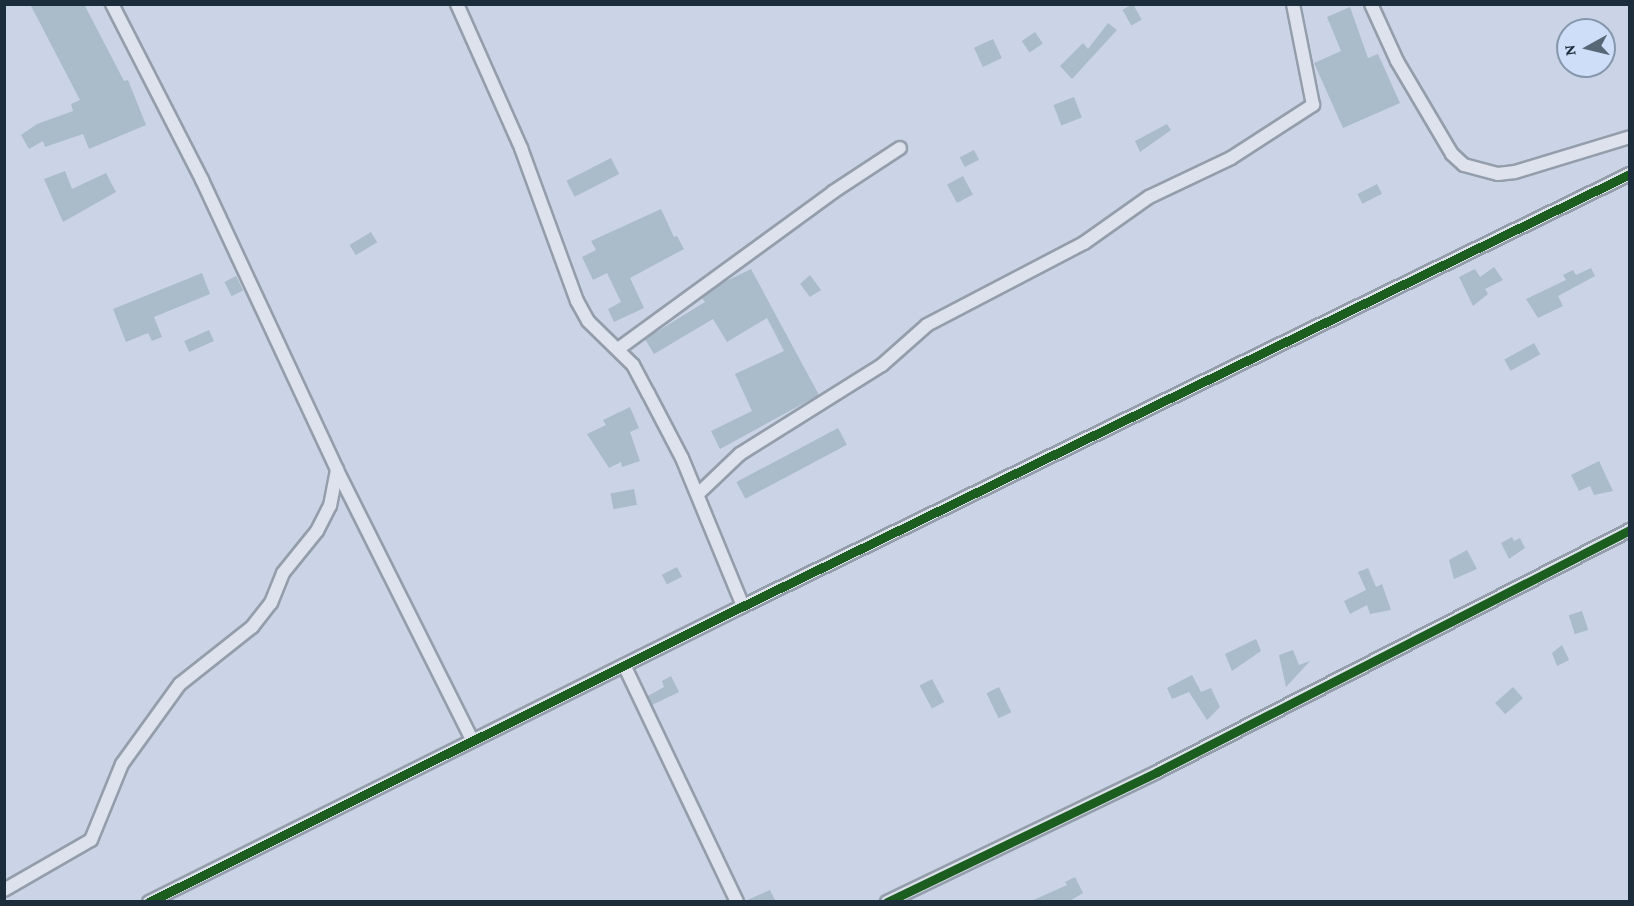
<!DOCTYPE html>
<html>
<head>
<meta charset="utf-8">
<style>
	body { margin:0 }
	#map { position:relative; width:1634px; height:906px; overflow:hidden; background:#cad4e6; font-family:"Crimson Pro",serif }
	div>[style] { position:absolute }
	.building>* { inset:0; background:#aabbca; transform-origin:0 0 }
	.roads { filter:drop-shadow(2px 0 #949eab) drop-shadow(-2px 0 #949eab) drop-shadow(0 2px #949eab) drop-shadow(0 -2px #949eab) }
	.street>* { height:12px; margin:-6px; padding:0 6px; transform-origin:6px; border-radius:6px; background:#dde2ed }
	.cycleway>* { height:9px; margin:-4.5px; padding:0 4.5px; transform-origin:4.5px; border-radius:4.5px; background:#1b5e20 }
	span { translate:-50% -50%; white-space:nowrap; text-align:center; line-height:1.15; -webkit-text-stroke:5px #ceddf8; paint-order:stroke }
	.frame { position:absolute; inset:0; border:6px solid #1b2d3a; pointer-events:none }
	.north { position:absolute; left:1556px; top:18px; width:60px; height:60px; box-sizing:border-box; background:#ceddf8; border:2px solid #8697ac; border-radius:50%; rotate:262deg; font-size:16px; font-weight:700; line-height:24px; text-align:center; color:#1b2d3a }
	.north::after { content:''; display:block; margin:auto; width:21px; height:27px; background:#586776; clip-path:polygon(50% 0,100% 100%,50% 72%,0 100%) }
</style>
</head>
<body>
<div id="map">
	<div class="building">
		<i style="clip-path:polygon(30px 4px,84px 4px,124px 81px,128px 80px,146px 125px,89px 149px,83px 134px,45px 147px,43px 141px,29px 149px,21px 135px,37px 124px,73px 111px,71px 104px,80px 100px)"></i>
		<i style="left:1133px;top:4px;width:18px;height:12px;rotate:61deg"></i>
		<i style="clip-path:polygon(1350px 7px,1368px 58px,1378px 54px,1400px 103px,1343px 128px,1314px 63px,1341px 51px,1327px 17px)"></i>
		<i style="clip-path:polygon(1108px 23px,1117px 30px,1072px 79px,1060px 66px,1083px 43px,1088px 49px)"></i>
		<i style="left:1035px;top:32px;width:14px;height:16px;rotate:56deg"></i>
		<i style="left:993px;top:39px;width:21px;height:21px;rotate:65deg"></i>
		<i style="left:1074px;top:97px;width:22px;height:22px;rotate:69deg"></i>
		<i style="clip-path:polygon(1167px 124px,1171px 130px,1140px 152px,1135px 141px)"></i>
		<i style="left:974px;top:150px;width:11px;height:16px;rotate:63deg"></i>
		<i style="left:611px;top:158px;width:18px;height:50px;rotate:63deg"></i>
		<i style="clip-path:polygon(65px 171px,72px 189px,106px 173px,116px 192px,63px 222px,44px 179px)"></i>
		<i style="left:963px;top:176px;width:21px;height:18px;rotate:62deg"></i>
		<i style="left:1377px;top:184px;width:11px;height:22px;rotate:63deg"></i>
		<i style="clip-path:polygon(661px 209px,674px 237px,677px 236px,684px 249px,630px 278px,644px 308px,614px 322px,608px 309px,621px 302px,607px 273px,593px 280px,582px 257px,596px 250px,591px 241px)"></i>
		<i style="left:371px;top:232px;width:12px;height:25px;rotate:59deg"></i>
		<i style="clip-path:polygon(1494px 267px,1503px 280px,1485px 289px,1488px 294px,1473px 306px,1459px 277px,1475px 269px,1480px 277px)"></i>
		<i style="clip-path:polygon(1591px 268px,1595px 276px,1558px 296px,1563px 306px,1538px 318px,1526px 299px,1566px 280px,1563px 275px,1573px 270px,1576px 275px)"></i>
		<i style="clip-path:polygon(751px 269px,819px 395px,720px 449px,711px 431px,752px 411px,735px 374px,784px 351px,767px 318px,727px 342px,713px 319px,654px 354px,645px 339px,705px 302px,702px 298px,722px 283px)"></i>
		<i style="clip-path:polygon(202px 273px,210px 294px,154px 317px,162px 337px,152px 341px,148px 333px,126px 342px,113px 309px)"></i>
		<i style="clip-path:polygon(810px 275px,821px 290px,810px 297px,800px 284px)"></i>
		<i style="left:236px;top:276px;width:16px;height:13px;rotate:63deg"></i>
		<i style="left:209px;top:330px;width:12px;height:27px;rotate:66deg"></i>
		<i style="left:1534px;top:343px;width:13px;height:34px;rotate:61deg"></i>
		<i style="clip-path:polygon(630px 407px,639px 428px,630px 432px,640px 461px,622px 467px,621px 462px,609px 468px,587px 434px,606px 425px,603px 420px)"></i>
		<i style="left:838px;top:428px;width:19px;height:115px;rotate:62deg"></i>
		<i style="clip-path:polygon(1599px 461px,1613px 491px,1594px 495px,1590px 486px,1579px 491px,1571px 475px)"></i>
		<i style="left:634px;top:489px;width:16px;height:24px;rotate:79deg"></i>
		<i style="clip-path:polygon(1512px 537px,1514px 541px,1520px 538px,1525px 548px,1509px 559px,1501px 543px)"></i>
		<i style="clip-path:polygon(1467px 550px,1477px 569px,1454px 579px,1449px 560px)"></i>
		<i style="left:677px;top:567px;width:11px;height:17px;rotate:63deg"></i>
		<i style="clip-path:polygon(1368px 568px,1376px 587px,1382px 584px,1391px 610px,1370px 614px,1367px 605px,1350px 614px,1344px 601px,1366px 590px,1358px 572px)"></i>
		<i style="left:1582px;top:611px;width:20px;height:14px;rotate:72deg"></i>
		<i style="clip-path:polygon(1256px 639px,1261px 651px,1232px 671px,1225px 654px)"></i>
		<i style="clip-path:polygon(1562px 645px,1569px 660px,1557px 666px,1552px 653px)"></i>
		<i style="clip-path:polygon(1293px 650px,1299px 665px,1310px 661px,1286px 687px,1279px 655px)"></i>
		<i style="clip-path:polygon(1192px 675px,1201px 692px,1211px 688px,1220px 707px,1207px 720px,1189px 692px,1172px 699px,1167px 688px)"></i>
		<i style="clip-path:polygon(671px 676px,679px 692px,652px 705px,648px 696px,664px 687px,662px 681px)"></i>
		<i style="left:932px;top:679px;width:26px;height:14px;rotate:62deg"></i>
		<i style="left:999px;top:687px;width:28px;height:14px;rotate:64deg"></i>
		<i style="left:1513px;top:687px;width:15px;height:24px;rotate:48deg"></i>
		<i style="clip-path:polygon(1075px 877px,1083px 893px,1068px 902px,1029px 902px,1067px 885px,1065px 882px)"></i>
		<i style="clip-path:polygon(770px 890px,776px 902px,745px 902px,745px 901px)"></i>
	</div>
	<div class="roads">
		<div class="street">
			<i style="left:112px;top:4px;width:198px;rotate:62.9deg"></i>
			<i style="left:202px;top:180px;width:320px;rotate:65deg"></i>
			<i style="left:337px;top:470px;width:302px;rotate:63.4deg"></i>
			<i style="left:457px;top:4px;width:158px;rotate:66deg"></i>
			<i style="left:521px;top:148px;width:163px;rotate:69.9deg"></i>
			<i style="left:577px;top:301px;width:23px;rotate:61deg"></i>
			<i style="left:588px;top:321px;width:63px;rotate:44.4deg"></i>
			<i style="left:633px;top:365px;width:32px;rotate:62deg"></i>
			<i style="left:648px;top:393px;width:73px;rotate:62.4deg"></i>
			<i style="left:682px;top:458px;width:160px;rotate:67.6deg"></i>
			<i style="left:1371px;top:4px;width:63px;rotate:65.5deg"></i>
			<i style="left:1397px;top:61px;width:108px;rotate:59.4deg"></i>
			<i style="left:1452px;top:154px;width:16px;rotate:43deg"></i>
			<i style="left:1464px;top:165px;width:35px;rotate:15deg"></i>
			<i style="left:1498px;top:174px;width:17px;rotate:-7deg"></i>
			<i style="left:1515px;top:172px;width:120px;rotate:-16.9deg"></i>
			<i style="left:618px;top:349px;width:266px;rotate:-36.1deg"></i>
			<i style="left:833px;top:192px;width:80px;rotate:-33.3deg"></i>
			<i style="left:698px;top:494px;width:58px;rotate:-43.6deg"></i>
			<i style="left:740px;top:454px;width:168px;rotate:-32.1deg"></i>
			<i style="left:882px;top:365px;width:60px;rotate:-41.6deg"></i>
			<i style="left:927px;top:325px;width:177px;rotate:-27.6deg"></i>
			<i style="left:1084px;top:243px;width:80px;rotate:-35.3deg"></i>
			<i style="left:1149px;top:197px;width:91px;rotate:-25.4deg"></i>
			<i style="left:1231px;top:158px;width:98px;rotate:-32.9deg"></i>
			<i style="left:1313px;top:105px;width:103px;rotate:-101.2deg"></i>
			<i style="left:625px;top:667px;width:260px;rotate:64.5deg"></i>
			<i style="left:4px;top:890px;width:100px;rotate:-29.9deg"></i>
			<i style="left:91px;top:840px;width:82px;rotate:-67.8deg"></i>
			<i style="left:122px;top:764px;width:99px;rotate:-54.1deg"></i>
			<i style="left:180px;top:684px;width:92px;rotate:-38.4deg"></i>
			<i style="left:252px;top:627px;width:31px;rotate:-52deg"></i>
			<i style="left:271px;top:603px;width:32px;rotate:-68deg"></i>
			<i style="left:283px;top:573px;width:54px;rotate:-51deg"></i>
			<i style="left:317px;top:531px;width:28px;rotate:-63deg"></i>
			<i style="left:330px;top:506px;width:37px;rotate:-79deg"></i>
			<i style="left:149px;top:902px;width:664px;rotate:-26.49deg"></i>
			<i style="left:743px;top:606px;width:987px;rotate:-25.97deg"></i>
			<i style="left:887px;top:902px;width:300px;rotate:-25.7deg"></i>
			<i style="left:1157px;top:772px;width:531px;rotate:-27.1deg"></i>
		</div>
	</div>
	<div class="cycleway">
		<i style="left:149px;top:902px;width:664px;rotate:-26.49deg"></i>
		<i style="left:743px;top:606px;width:987px;rotate:-25.97deg"></i>
		<i style="left:887px;top:902px;width:300px;rotate:-25.7deg"></i>
		<i style="left:1157px;top:772px;width:531px;rotate:-27.1deg"></i>
	</div>
	<div class="frame"></div>
	<div class="north">N</div>
</div>
</body>
</html>
